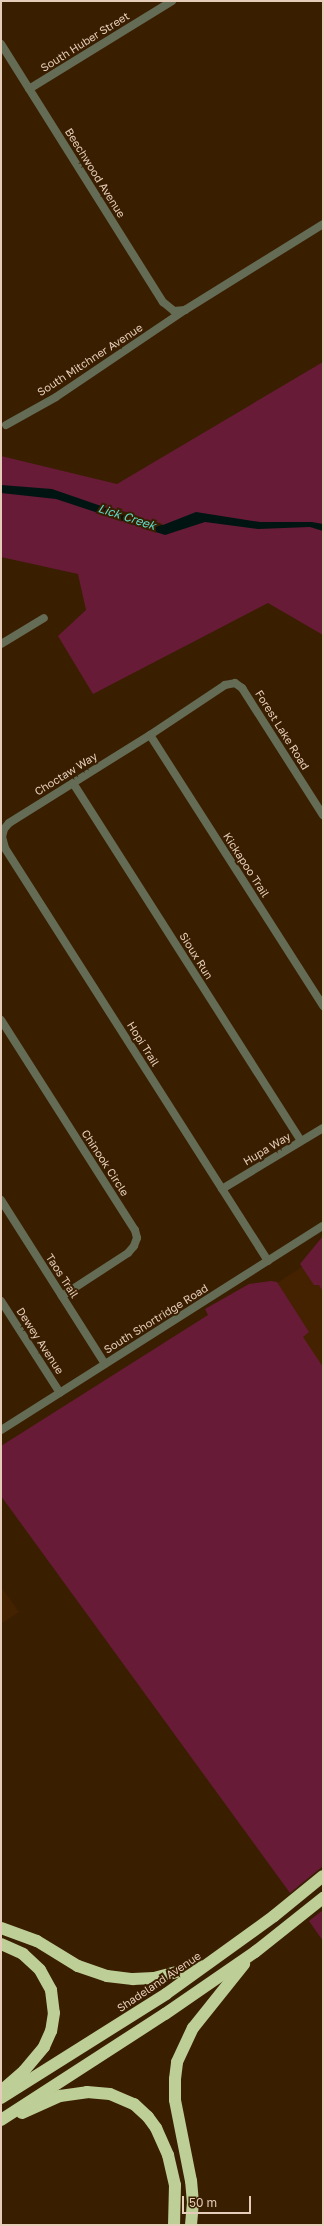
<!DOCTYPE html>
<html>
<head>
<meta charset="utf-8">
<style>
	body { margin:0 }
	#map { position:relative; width:324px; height:2226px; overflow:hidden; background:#3a1e00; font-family:"Golos Text",sans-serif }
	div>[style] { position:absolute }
	.built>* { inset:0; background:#420 }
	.green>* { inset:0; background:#671b37 }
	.water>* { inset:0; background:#001512 }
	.minor>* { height:8px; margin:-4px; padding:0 4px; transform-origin:4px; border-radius:4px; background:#656c56 }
	.motorway>* { height:12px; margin:-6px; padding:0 6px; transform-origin:6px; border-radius:6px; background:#bdce97 }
	span { translate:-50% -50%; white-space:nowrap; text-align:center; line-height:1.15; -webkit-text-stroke:4px #3a1e00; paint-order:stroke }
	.street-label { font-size:11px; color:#e5cdb9 }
	.water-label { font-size:12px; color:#5cd8c6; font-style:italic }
	.frame { position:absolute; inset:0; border:2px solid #e5cdb9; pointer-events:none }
	.scale { position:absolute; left:182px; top:2196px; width:69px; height:18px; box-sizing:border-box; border:2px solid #e5cdb9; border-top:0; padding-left:5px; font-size:12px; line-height:14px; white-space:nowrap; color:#e5cdb9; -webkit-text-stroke:3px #3a1e00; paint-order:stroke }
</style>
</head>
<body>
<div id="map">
	<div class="built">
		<i style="clip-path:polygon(323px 1253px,323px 1375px,268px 1289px)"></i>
		<i style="clip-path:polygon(1px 1587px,19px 1612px,1px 1624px)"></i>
	</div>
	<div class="green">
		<i style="clip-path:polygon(323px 362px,323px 635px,268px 603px,93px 694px,58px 636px,86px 610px,78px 574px,1px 557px,1px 456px,117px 484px)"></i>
		<i style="clip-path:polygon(323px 1236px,323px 1292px,319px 1285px,314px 1285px,300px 1264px)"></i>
		<i style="clip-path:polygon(271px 1281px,277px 1282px,309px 1332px,303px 1337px,323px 1367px,323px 1866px,290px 1893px,1px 1496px,1px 1446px,208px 1315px,205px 1309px,249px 1284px)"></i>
		<i style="clip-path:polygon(323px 1910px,323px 1941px,309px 1921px)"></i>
	</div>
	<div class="water">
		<i style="clip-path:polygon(1px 485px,52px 489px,156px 525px,163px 525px,196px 512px,260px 522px,312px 522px,323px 524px,323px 531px,310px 527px,258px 529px,205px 522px,165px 535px,56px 499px,1px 493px)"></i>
	</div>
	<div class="minor">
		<i style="left:1px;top:44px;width:305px;rotate:57.9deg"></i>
		<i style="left:163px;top:302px;width:14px;rotate:39deg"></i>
		<i style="left:174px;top:311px;width:11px;rotate:-5deg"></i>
		<i style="left:185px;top:310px;width:163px;rotate:-31.9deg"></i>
		<i style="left:29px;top:89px;width:168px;rotate:-31.6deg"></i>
		<i style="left:6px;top:425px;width:57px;rotate:-29.2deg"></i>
		<i style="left:56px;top:397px;width:156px;rotate:-34deg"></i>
		<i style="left:1px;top:644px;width:50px;rotate:-31.2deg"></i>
		<i style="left:150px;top:735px;width:322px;rotate:57.4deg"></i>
		<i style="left:73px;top:783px;width:424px;rotate:57.5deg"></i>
		<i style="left:1px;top:1020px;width:249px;rotate:57.5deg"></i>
		<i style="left:135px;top:1230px;width:8px;rotate:76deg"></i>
		<i style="left:137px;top:1238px;width:9px;rotate:111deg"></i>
		<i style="left:134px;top:1246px;width:9px;rotate:131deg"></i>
		<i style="left:128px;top:1253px;width:79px;rotate:146.9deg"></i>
		<i style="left:222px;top:1189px;width:118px;rotate:-31.1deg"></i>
		<i style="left:1px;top:1200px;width:194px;rotate:57.6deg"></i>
		<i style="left:268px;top:1261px;width:490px;rotate:-122.5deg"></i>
		<i style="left:5px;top:848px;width:11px;rotate:-105deg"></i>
		<i style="left:2px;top:837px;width:8px;rotate:-76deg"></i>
		<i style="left:4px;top:829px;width:8px;rotate:-50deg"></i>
		<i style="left:9px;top:823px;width:166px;rotate:-32deg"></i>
		<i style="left:150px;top:735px;width:90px;rotate:-33.7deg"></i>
		<i style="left:225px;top:685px;width:10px;rotate:-11deg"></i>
		<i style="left:235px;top:683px;width:9px;rotate:36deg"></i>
		<i style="left:242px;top:688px;width:151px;rotate:57.5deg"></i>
		<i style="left:1px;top:1301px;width:109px;rotate:57.3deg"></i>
		<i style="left:1px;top:1430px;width:381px;rotate:-32.4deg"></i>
	</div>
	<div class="motorway">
		<i style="left:1px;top:1928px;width:38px;rotate:20deg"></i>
		<i style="left:37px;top:1941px;width:48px;rotate:31.4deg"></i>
		<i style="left:78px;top:1966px;width:31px;rotate:19deg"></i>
		<i style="left:107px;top:1976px;width:26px;rotate:7deg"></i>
		<i style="left:133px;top:1979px;width:21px;rotate:-3deg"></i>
		<i style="left:154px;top:1978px;width:47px;rotate:-14.9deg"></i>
		<i style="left:1px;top:1944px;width:24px;rotate:24deg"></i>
		<i style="left:23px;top:1954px;width:23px;rotate:43deg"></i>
		<i style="left:40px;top:1970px;width:23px;rotate:61deg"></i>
		<i style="left:51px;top:1990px;width:23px;rotate:83deg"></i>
		<i style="left:54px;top:2013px;width:18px;rotate:99deg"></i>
		<i style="left:51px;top:2031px;width:17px;rotate:114deg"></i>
		<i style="left:44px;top:2047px;width:31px;rotate:130deg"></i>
		<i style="left:24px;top:2071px;width:29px;rotate:139deg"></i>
		<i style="left:1px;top:2098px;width:195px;rotate:-32.2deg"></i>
		<i style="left:166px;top:1994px;width:133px;rotate:-35.8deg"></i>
		<i style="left:274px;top:1916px;width:63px;rotate:-39.2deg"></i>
		<i style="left:22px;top:2113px;width:42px;rotate:-24.1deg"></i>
		<i style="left:60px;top:2096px;width:27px;rotate:-8deg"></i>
		<i style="left:87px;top:2092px;width:23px;rotate:5deg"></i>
		<i style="left:110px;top:2094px;width:26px;rotate:23deg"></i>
		<i style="left:134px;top:2104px;width:19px;rotate:43deg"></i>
		<i style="left:148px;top:2117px;width:14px;rotate:54deg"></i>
		<i style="left:156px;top:2128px;width:30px;rotate:66deg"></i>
		<i style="left:168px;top:2155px;width:31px;rotate:77deg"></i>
		<i style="left:175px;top:2185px;width:40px;rotate:91.4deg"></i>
		<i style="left:1px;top:2120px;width:195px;rotate:-32.9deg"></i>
		<i style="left:165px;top:2014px;width:109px;rotate:-34.6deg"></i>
		<i style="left:255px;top:1952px;width:87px;rotate:-38.5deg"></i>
		<i style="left:191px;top:2225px;width:22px;rotate:-85deg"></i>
		<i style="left:193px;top:2203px;width:22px;rotate:-95deg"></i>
		<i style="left:191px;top:2181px;width:83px;rotate:-101.2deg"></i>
		<i style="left:175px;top:2100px;width:21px;rotate:-90deg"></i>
		<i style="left:175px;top:2079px;width:17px;rotate:-83deg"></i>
		<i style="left:177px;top:2062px;width:38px;rotate:-65deg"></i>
		<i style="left:193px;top:2028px;width:82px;rotate:-51.4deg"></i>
	</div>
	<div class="street-label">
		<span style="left:85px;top:42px;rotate:-32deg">South Huber Street</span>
		<span style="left:95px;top:173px;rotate:58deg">Beechwood Avenue</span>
		<span style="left:90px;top:360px;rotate:-33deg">South Mitchner Avenue</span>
		<span style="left:282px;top:730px;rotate:58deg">Forest Lake Road</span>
		<span style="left:66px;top:774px;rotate:-32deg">Choctaw Way</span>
		<span style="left:246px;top:865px;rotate:57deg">Kickapoo Trail</span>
		<span style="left:196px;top:956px;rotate:58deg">Sioux Run</span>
		<span style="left:143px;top:1044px;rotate:58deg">Hopi Trail</span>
		<span style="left:267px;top:1149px;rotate:-31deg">Hupa Way</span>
		<span style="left:105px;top:1163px;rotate:57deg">Chinook Circle</span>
		<span style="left:62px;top:1276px;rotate:57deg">Taos Trail</span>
		<span style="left:156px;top:1319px;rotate:-32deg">South Shortridge Road</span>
		<span style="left:40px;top:1341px;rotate:57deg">Dewey Avenue</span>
		<span style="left:159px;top:1982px;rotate:-34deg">Shadeland Avenue</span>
	</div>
	<div class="water-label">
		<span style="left:127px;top:517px;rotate:18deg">Lick Creek</span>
	</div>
	<div class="frame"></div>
	<div class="scale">50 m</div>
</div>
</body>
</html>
